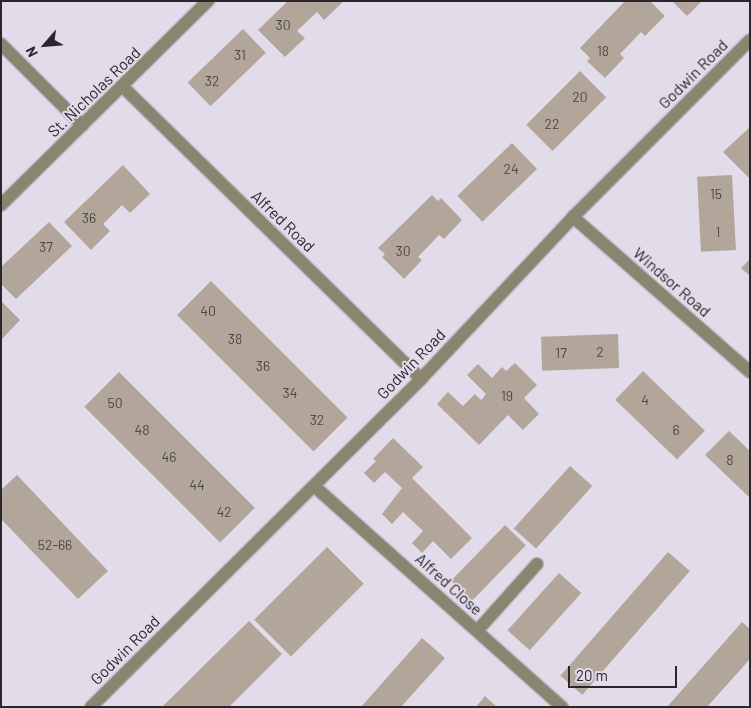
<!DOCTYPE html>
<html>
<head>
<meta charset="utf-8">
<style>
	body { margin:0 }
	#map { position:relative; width:751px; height:708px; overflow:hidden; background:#e2dbe9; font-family:Barlow,sans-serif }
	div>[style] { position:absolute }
	.building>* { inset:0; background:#b2a69b; transform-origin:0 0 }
	.roads { filter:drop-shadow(1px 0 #bdb7c3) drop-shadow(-1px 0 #bdb7c3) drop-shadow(0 1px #bdb7c3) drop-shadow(0 -1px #bdb7c3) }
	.minor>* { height:12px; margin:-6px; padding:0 6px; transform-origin:6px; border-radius:6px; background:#8a8571 }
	span { translate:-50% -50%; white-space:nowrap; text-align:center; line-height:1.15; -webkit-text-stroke:4px #e2dbe9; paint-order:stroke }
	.number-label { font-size:14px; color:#4c4748 }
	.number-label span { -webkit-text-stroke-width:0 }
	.street-label { font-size:16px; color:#2a272c }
	.frame { position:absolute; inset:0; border:2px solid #2a272c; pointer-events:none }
	.north { position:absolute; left:20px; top:20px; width:50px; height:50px; -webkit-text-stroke:4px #e2dbe9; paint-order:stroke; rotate:243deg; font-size:14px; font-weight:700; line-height:20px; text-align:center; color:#2a272c }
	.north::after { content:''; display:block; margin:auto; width:18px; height:22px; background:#2a272c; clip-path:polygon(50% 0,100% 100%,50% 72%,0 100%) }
	.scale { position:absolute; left:568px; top:666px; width:109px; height:22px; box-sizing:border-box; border:2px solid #2a272c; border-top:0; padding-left:6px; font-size:15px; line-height:18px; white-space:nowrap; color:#2a272c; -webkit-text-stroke:4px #e2dbe9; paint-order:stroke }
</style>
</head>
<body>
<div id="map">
	<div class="building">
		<i style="clip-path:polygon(288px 1px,344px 1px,324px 20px,317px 12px,297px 31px,305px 38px,285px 57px,258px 30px)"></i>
		<i style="clip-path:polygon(625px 1px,650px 1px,665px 16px,645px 36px,641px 32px,620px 54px,624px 58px,605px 78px,587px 61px,590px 58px,580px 48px)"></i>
		<i style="clip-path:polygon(672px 1px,702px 1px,687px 16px)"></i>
		<i style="left:243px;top:29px;width:33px;height:77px;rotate:46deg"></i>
		<i style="left:580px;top:71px;width:37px;height:76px;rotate:45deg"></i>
		<i style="clip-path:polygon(750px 127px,750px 179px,723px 152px)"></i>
		<i style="left:512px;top:143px;width:36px;height:76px;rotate:46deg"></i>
		<i style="clip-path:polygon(123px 165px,150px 194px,130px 213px,122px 205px,103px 224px,110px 231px,91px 250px,64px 222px)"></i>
		<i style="left:732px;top:175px;width:75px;height:35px;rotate:87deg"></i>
		<i style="clip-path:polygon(432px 195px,438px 201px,441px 198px,462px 220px,444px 239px,439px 235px,418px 257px,422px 260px,404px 279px,382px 257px,385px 254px,378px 248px)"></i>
		<i style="clip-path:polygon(49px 222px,72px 246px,16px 299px,1px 284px,1px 267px)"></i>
		<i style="clip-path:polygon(750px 259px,750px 276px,741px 268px)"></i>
		<i style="left:211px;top:281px;width:193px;height:48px;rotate:45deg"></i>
		<i style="clip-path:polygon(1px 301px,20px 320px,1px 340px)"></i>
		<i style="left:618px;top:334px;width:34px;height:77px;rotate:88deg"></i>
		<i style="clip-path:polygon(515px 363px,537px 385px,524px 398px,539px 414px,523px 430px,508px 415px,479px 445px,437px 404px,448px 392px,463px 406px,475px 394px,481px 400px,486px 394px,467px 375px,478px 364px,492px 378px,502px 367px,506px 371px)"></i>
		<i style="left:643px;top:371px;width:86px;height:40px;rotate:44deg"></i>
		<i style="left:119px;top:372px;width:192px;height:49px;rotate:45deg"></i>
		<i style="clip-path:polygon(729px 431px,750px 451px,750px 498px,705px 455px)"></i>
		<i style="clip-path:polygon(393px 438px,423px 467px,412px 478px,472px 538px,451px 559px,433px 541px,422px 553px,412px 543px,423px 531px,403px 512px,392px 524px,382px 514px,402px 488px,385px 472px,374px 483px,364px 473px,376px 461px,373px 459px)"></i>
		<i style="left:570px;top:466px;width:30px;height:84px;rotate:42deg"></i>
		<i style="clip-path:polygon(17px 475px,108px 571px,78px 599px,1px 519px,1px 490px)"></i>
		<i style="left:505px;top:525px;width:29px;height:78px;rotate:44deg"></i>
		<i style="left:327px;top:547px;width:52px;height:103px;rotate:45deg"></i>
		<i style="left:668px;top:552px;width:29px;height:164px;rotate:41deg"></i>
		<i style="left:559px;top:573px;width:30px;height:77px;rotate:42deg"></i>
		<i style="clip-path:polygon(249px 621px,282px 654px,229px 707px,162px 707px)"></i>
		<i style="clip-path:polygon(742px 622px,750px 629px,750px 659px,707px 707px,667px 707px)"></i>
		<i style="clip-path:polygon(422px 638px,445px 658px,418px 688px,401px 707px,361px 707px)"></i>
		<i style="clip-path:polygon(485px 696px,497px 707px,476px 707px)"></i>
	</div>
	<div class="roads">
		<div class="minor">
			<i style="left:1px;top:44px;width:115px;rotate:45deg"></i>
			<i style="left:123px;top:87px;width:417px;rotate:44.4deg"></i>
			<i style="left:1px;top:205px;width:291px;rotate:-44.6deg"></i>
			<i style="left:573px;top:217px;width:235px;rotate:41.2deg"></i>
			<i style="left:314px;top:486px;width:332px;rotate:41.7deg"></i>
			<i style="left:477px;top:631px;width:90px;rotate:-48.2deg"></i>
			<i style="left:91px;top:707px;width:465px;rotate:-44.8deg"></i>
			<i style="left:421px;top:379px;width:222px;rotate:-46.8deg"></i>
			<i style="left:573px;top:217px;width:250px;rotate:-45deg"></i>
		</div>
	</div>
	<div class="number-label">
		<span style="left:283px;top:25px">30</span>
		<span style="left:603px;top:51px">18</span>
		<span style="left:240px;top:55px">31</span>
		<span style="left:212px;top:81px">32</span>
		<span style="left:580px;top:97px">20</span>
		<span style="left:552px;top:124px">22</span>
		<span style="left:511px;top:169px">24</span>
		<span style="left:716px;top:194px">15</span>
		<span style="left:89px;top:218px">36</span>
		<span style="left:718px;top:232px">1</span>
		<span style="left:46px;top:247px">37</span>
		<span style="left:403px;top:251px">30</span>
		<span style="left:208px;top:311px">40</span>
		<span style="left:235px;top:339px">38</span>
		<span style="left:600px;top:352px">2</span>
		<span style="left:561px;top:353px">17</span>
		<span style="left:263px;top:366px">36</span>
		<span style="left:290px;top:393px">34</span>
		<span style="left:507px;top:396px">19</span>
		<span style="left:645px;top:400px">4</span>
		<span style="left:115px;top:403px">50</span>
		<span style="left:317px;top:420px">32</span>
		<span style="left:142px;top:430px">48</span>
		<span style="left:676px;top:430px">6</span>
		<span style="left:169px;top:457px">46</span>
		<span style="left:730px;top:460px">8</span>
		<span style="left:197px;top:485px">44</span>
		<span style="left:224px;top:512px">42</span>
		<span style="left:55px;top:545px">52-66</span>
	</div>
	<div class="street-label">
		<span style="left:693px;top:74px;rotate:-45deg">Godwin Road</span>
		<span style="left:94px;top:92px;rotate:-44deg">St. Nicholas Road</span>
		<span style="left:283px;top:221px;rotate:44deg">Alfred Road</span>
		<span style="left:672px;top:282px;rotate:41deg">Windsor Road</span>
		<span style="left:411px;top:364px;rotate:-46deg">Godwin Road</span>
		<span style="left:449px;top:584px;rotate:42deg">Alfred Close</span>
		<span style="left:125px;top:650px;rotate:-45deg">Godwin Road</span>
	</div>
	<div class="frame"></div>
	<div class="north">N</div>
	<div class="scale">20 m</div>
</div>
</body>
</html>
